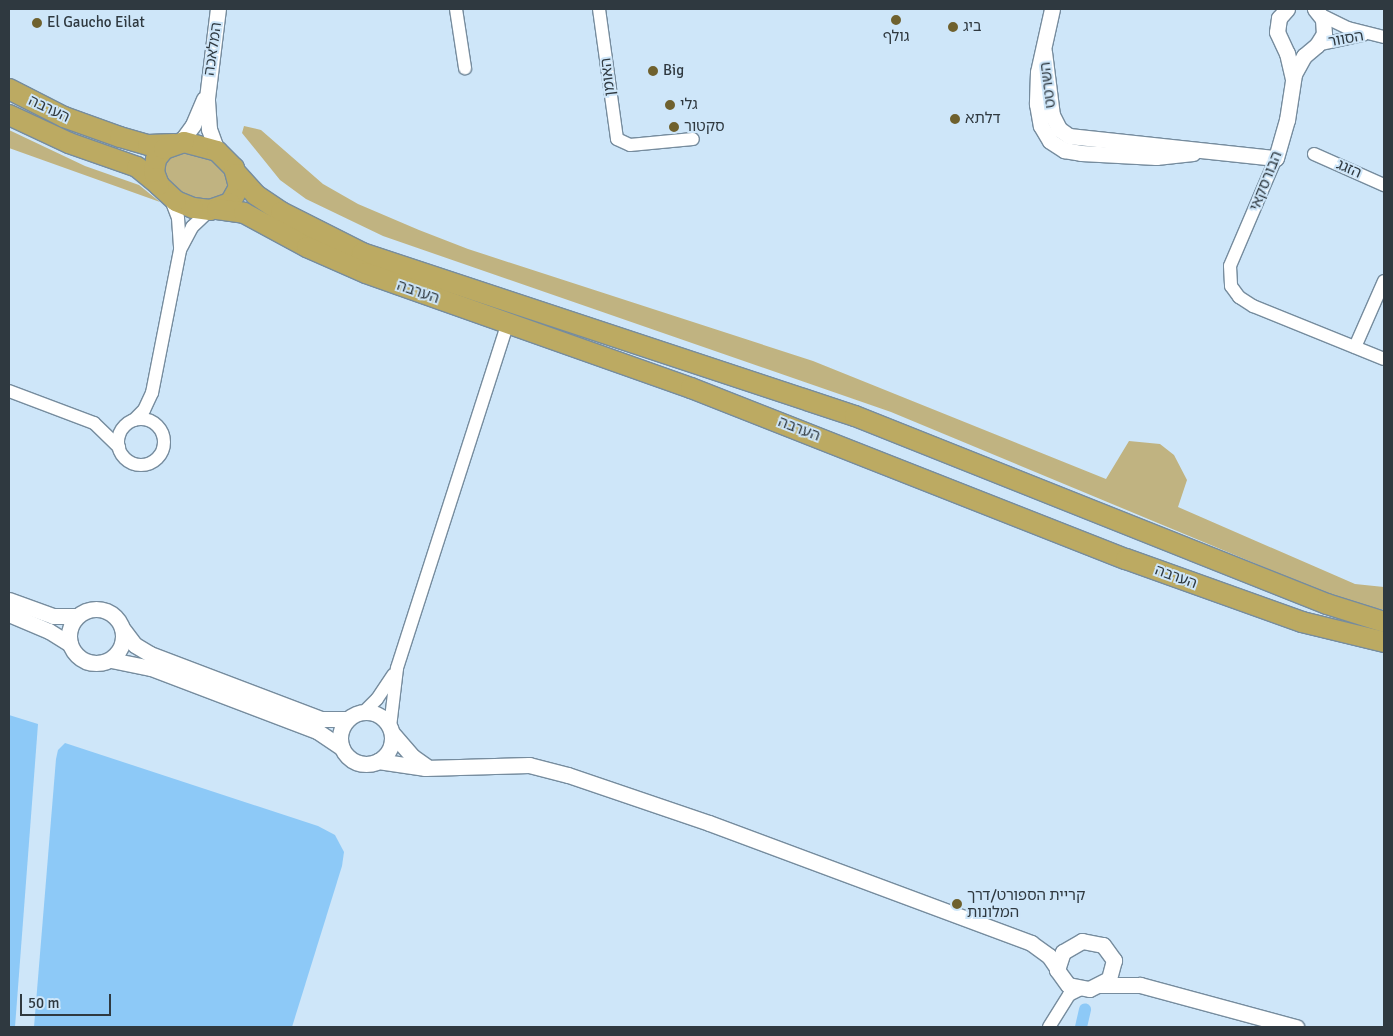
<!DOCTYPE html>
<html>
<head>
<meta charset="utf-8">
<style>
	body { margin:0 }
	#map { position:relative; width:1393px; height:1036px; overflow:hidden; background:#cee6f9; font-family:Signika,"Noto Sans Hebrew",sans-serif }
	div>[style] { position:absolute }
	.green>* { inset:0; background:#c0b381 }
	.water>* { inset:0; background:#8dc9f7 }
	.canal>* { height:12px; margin:-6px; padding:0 6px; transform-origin:6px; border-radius:6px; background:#8dc9f7 }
	.roads { filter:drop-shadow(1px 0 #768c9e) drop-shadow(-1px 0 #768c9e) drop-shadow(0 1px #768c9e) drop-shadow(0 -1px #768c9e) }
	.minor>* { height:12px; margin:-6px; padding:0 6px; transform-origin:6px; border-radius:6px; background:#fff }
	.minor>.ring { margin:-6px; padding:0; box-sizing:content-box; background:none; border:12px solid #fff; border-radius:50% }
	.tertiary>* { height:15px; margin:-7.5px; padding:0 7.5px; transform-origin:7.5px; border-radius:7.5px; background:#fff }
	.tertiary>.ring { margin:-7.5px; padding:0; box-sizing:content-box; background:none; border:15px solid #fff; border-radius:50% }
	.trunk>* { height:20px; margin:-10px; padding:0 10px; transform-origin:10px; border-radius:10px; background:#bcaa62 }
	.dots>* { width:14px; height:14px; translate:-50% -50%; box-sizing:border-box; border:2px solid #cee6f9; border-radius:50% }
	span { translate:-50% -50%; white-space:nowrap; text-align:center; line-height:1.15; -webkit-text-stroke:4px #cee6f9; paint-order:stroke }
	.poi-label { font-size:15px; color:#2f3940 }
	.left { translate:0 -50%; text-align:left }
	.street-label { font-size:15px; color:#2f3940 }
	.frame { position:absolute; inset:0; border:10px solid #2f3940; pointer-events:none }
	.scale { position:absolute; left:20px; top:994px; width:91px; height:22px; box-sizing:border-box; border:2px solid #2f3940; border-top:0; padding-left:6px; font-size:15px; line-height:18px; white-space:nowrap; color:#2f3940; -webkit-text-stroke:4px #cee6f9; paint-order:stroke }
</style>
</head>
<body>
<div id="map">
	<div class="green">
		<i style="clip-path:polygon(244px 126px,261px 130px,323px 184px,358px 204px,419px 230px,468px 249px,813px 361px,1106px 479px,1129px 441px,1160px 444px,1174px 455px,1187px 480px,1178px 507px,1355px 584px,1384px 587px,1384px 610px,1343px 600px,891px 412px,383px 236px,306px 199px,280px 180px,242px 133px)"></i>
		<i style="clip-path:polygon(9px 130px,85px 166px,139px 185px,160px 202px,9px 148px)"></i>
		<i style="clip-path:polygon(172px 152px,206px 153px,233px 181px,221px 201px,187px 199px,162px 176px,164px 157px)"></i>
	</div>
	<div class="water">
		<i style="clip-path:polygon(9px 715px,38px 724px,15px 1027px,9px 1027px)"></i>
		<i style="clip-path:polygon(65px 743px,318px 826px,335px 835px,344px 852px,342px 866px,292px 1027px,34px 1027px,56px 759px,58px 750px)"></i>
	</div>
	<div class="canal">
		<i style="left:1081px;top:1027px;width:18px;rotate:-77deg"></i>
	</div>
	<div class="roads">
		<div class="minor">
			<i style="left:456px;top:9px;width:60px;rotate:81.3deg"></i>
			<i style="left:599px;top:9px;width:131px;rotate:82.1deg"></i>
			<i style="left:617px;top:139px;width:14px;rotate:25deg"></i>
			<i style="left:630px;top:145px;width:63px;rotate:-5.4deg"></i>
			<i style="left:1321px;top:15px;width:30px;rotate:26deg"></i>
			<i style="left:1348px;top:28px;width:37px;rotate:14deg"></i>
			<i style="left:1317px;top:45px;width:47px;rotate:-12.3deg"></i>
			<i style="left:1314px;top:154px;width:77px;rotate:23.9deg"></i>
			<i style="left:1276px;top:158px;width:117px;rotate:113.1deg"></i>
			<i style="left:1230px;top:266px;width:20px;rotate:87deg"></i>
			<i style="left:1231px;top:286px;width:14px;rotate:54deg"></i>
			<i style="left:1239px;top:297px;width:17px;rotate:33deg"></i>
			<i style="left:1253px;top:306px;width:141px;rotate:22deg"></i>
			<i style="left:170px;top:197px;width:22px;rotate:69deg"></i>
			<i style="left:178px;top:218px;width:29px;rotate:86deg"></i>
			<i style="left:1355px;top:347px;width:72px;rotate:-66.3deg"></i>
			<i style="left:9px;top:391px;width:91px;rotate:20.6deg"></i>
			<i style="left:94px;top:423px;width:35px;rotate:44deg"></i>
			<i class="ring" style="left:118px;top:419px;width:34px;height:34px"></i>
			<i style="left:134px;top:420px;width:14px;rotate:-45deg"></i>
			<i style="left:144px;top:410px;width:19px;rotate:-65deg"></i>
			<i style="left:152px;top:393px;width:146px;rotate:-78.9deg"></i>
			<i style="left:180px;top:250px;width:26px;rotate:-62deg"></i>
			<i style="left:192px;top:227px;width:25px;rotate:-43deg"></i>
			<i style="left:364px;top:712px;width:18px;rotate:-45deg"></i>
			<i style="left:377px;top:699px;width:29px;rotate:-56deg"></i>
			<i style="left:390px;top:727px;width:59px;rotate:-83.2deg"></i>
			<i style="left:397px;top:668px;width:362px;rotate:-72.2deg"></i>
			<i style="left:1049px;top:1027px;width:38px;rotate:-58deg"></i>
			<i style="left:1069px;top:995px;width:13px;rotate:-27deg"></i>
		</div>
		<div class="tertiary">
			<i style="left:1052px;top:9px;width:65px;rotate:102.5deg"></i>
			<i style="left:1038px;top:72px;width:32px;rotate:92deg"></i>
			<i style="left:1037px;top:104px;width:22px;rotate:80deg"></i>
			<i style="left:1041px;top:126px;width:17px;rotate:59deg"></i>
			<i style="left:1050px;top:141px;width:17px;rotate:33deg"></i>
			<i style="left:1064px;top:150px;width:17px;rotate:10deg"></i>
			<i style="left:1081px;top:153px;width:75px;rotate:3.1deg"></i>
			<i style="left:1156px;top:157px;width:37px;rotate:-6deg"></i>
			<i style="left:1287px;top:9px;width:12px;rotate:132deg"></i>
			<i style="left:1279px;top:18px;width:14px;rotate:98deg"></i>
			<i style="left:1277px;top:32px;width:23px;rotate:65deg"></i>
			<i style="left:1287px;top:53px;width:26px;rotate:77deg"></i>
			<i style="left:1044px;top:52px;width:64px;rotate:82.8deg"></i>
			<i style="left:1052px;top:115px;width:16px;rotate:63deg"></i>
			<i style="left:1059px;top:129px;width:12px;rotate:35deg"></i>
			<i style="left:1069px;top:136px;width:208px;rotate:6.1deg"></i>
			<i style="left:1276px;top:158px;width:40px;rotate:-74deg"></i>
			<i style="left:1287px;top:120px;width:47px;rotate:-81.3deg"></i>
			<i style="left:1294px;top:74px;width:21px;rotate:-61deg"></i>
			<i style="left:1304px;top:56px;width:17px;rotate:-40deg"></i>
			<i style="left:1317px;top:45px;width:13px;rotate:-58deg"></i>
			<i style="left:1324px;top:34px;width:15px;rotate:-94deg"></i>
			<i style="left:1323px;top:19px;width:13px;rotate:-129deg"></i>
			<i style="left:180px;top:143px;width:22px;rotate:-54deg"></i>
			<i style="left:193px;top:125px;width:28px;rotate:-67deg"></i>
			<i style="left:217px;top:151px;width:23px;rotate:-110deg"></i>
			<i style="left:209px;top:129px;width:31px;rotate:-94deg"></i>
			<i style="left:207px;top:98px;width:90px;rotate:-83deg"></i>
			<i style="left:9px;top:600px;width:47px;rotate:20deg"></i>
			<i style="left:53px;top:616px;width:24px"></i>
			<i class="ring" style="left:69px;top:609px;width:39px;height:39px"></i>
			<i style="left:9px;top:614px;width:43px;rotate:23deg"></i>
			<i style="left:49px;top:631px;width:25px;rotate:32deg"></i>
			<i style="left:122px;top:628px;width:21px;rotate:53deg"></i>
			<i style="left:135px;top:645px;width:17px;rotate:31deg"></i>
			<i style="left:150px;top:654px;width:183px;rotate:20.8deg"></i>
			<i style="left:321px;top:719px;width:27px"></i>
			<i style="left:111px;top:660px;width:41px;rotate:11.3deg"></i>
			<i style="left:151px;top:668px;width:178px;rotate:20.8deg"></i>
			<i style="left:317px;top:731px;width:30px;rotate:34deg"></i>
			<i class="ring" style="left:340px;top:712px;width:37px;height:37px"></i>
			<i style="left:392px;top:733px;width:32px;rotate:49deg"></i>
			<i style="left:413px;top:757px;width:16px;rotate:35deg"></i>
			<i style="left:378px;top:761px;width:48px;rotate:8.5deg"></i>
			<i style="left:425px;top:768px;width:104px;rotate:-1.7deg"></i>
			<i style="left:529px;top:765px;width:40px;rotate:14.4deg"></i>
			<i style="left:568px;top:775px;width:149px;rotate:18.8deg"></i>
			<i style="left:709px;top:823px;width:344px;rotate:20.4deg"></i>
			<i style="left:1031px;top:943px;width:22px;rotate:36deg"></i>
			<i style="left:1049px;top:956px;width:14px;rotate:56deg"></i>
			<i style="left:1082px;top:941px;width:21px;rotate:11deg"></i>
			<i style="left:1103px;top:945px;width:19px;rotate:54deg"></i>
			<i style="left:1114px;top:960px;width:20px;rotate:105deg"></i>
			<i style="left:1109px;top:979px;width:22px;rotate:153deg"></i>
			<i style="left:1089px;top:989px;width:21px;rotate:-169deg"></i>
			<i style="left:1068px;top:985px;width:19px;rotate:-126deg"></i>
			<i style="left:1057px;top:970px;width:19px;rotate:-72deg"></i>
			<i style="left:1063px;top:952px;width:22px;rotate:-30deg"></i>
			<i style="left:1100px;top:985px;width:40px"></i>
			<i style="left:1140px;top:985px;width:162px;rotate:15.1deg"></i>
		</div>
		<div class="trunk">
			<i style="left:9px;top:89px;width:62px;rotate:27deg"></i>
			<i style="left:64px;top:117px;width:59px;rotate:19.7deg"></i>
			<i style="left:120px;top:137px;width:29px;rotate:16deg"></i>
			<i style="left:148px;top:145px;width:26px;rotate:-2deg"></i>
			<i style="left:9px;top:115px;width:66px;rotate:25deg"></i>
			<i style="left:69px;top:143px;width:72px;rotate:19.4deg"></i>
			<i style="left:137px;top:167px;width:28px;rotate:39deg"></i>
			<i style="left:184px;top:142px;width:34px;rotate:15deg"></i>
			<i style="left:217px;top:151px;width:24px;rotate:45deg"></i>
			<i style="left:234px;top:168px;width:20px;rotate:75deg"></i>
			<i style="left:239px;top:187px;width:18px;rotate:119deg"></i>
			<i style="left:230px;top:203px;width:21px;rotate:161deg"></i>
			<i style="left:210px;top:210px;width:17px;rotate:-173deg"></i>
			<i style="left:193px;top:208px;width:18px;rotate:-158deg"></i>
			<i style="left:176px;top:201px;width:23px;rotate:-137deg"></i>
			<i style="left:159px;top:185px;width:14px;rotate:-111deg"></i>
			<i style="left:154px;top:172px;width:13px;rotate:-81deg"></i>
			<i style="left:156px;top:159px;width:13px;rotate:-51deg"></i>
			<i style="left:164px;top:149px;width:21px;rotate:-19deg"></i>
			<i style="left:237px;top:174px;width:28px;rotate:48deg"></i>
			<i style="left:256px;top:195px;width:30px;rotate:34deg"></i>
			<i style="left:281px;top:212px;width:91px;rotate:26.8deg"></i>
			<i style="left:362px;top:253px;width:519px;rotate:18.3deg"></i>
			<i style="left:855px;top:416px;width:508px;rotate:21.72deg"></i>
			<i style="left:1327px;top:604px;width:60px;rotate:17.5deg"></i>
			<i style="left:217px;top:209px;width:27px;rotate:8deg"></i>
			<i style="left:244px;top:213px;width:72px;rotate:28.4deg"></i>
			<i style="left:307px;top:247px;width:64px;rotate:23.8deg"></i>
			<i style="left:366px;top:273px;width:345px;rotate:19.5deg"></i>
			<i style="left:691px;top:388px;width:467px;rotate:21.5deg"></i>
			<i style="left:1126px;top:559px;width:187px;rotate:19.7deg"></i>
			<i style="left:1302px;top:622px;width:84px;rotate:13.7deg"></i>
		</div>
	</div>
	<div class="dots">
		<i style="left:896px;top:20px;background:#6f612e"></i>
		<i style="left:37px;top:23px;background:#6f612e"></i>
		<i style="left:953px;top:27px;background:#6f612e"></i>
		<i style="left:653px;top:71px;background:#6f612e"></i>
		<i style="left:670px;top:105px;background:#6f612e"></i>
		<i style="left:955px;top:119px;background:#6f612e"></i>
		<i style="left:674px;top:127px;background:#6f612e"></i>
		<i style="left:957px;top:904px;background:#6f612e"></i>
	</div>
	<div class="poi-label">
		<span class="left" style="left:47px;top:23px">El Gaucho Eilat</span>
		<span class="left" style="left:963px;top:27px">ביג</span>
		<span style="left:896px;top:37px">גולף</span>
		<span class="left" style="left:663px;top:71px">Big</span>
		<span class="left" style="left:680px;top:105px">גלי</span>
		<span class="left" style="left:965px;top:119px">דלתא</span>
		<span class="left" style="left:684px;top:127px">סקטור</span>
		<span class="left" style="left:967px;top:904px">קריית הספורט/דרך<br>המלונות</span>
	</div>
	<div class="street-label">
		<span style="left:1346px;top:39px;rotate:-10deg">הסוור</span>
		<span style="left:213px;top:49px;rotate:-82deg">המלאכה</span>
		<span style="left:608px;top:77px;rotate:-97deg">האומן</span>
		<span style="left:1048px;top:85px;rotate:-97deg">השרטט</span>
		<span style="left:49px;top:109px;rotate:25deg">הערבה</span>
		<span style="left:1349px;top:169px;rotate:24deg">הזגג</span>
		<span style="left:1266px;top:181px;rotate:-68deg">הבורסקאי</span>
		<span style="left:418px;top:292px;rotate:19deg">הערבה</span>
		<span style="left:799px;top:429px;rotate:21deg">הערבה</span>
		<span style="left:1176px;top:577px;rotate:20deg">הערבה</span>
	</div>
	<div class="frame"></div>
	<div class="scale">50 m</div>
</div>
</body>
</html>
